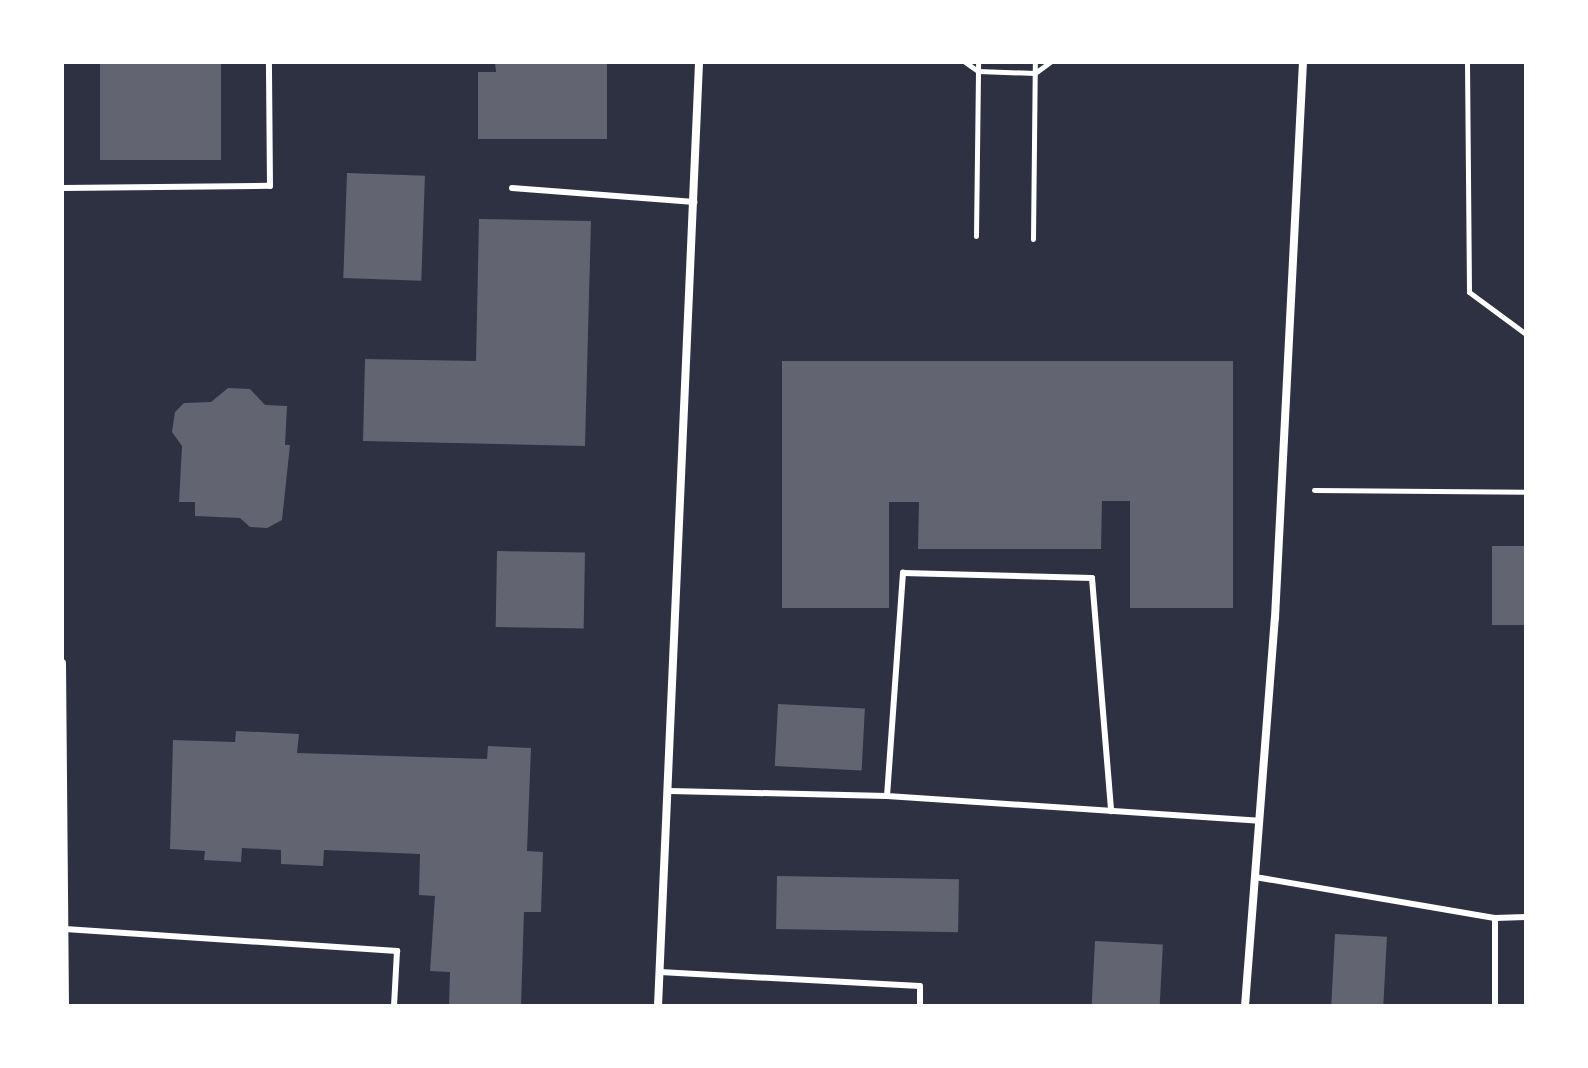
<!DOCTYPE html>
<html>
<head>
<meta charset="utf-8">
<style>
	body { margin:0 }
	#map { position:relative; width:1588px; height:1068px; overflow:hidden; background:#2d3142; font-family:Barlow,sans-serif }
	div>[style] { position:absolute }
	.building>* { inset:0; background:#626471; transform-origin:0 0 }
	.path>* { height:5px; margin:-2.5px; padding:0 2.5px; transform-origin:2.5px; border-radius:2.5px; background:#fff }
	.service>* { height:6px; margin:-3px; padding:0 3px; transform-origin:3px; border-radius:3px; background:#fff }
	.minor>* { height:8px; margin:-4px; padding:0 4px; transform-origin:4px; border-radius:4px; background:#fff }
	span { translate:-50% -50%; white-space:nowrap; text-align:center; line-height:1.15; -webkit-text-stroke:8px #fff; paint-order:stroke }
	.frame { position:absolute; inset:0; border:64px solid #fff; pointer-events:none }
</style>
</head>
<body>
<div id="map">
	<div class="building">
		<i style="left:100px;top:62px;width:121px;height:98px"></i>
		<i style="clip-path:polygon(495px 62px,607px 62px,607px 139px,478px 139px,478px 72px,496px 72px)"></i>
		<i style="left:347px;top:173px;width:78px;height:105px;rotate:2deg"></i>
		<i style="clip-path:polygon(479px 219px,591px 221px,585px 446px,363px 441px,365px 359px,476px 361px)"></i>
		<i style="clip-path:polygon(782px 361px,1233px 361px,1233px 608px,1130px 608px,1130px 501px,1102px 501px,1101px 549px,918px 549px,919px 502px,889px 502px,889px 608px,782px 608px)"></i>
		<i style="clip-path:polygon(228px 388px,250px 389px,265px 405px,287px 406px,285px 445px,290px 445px,282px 520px,267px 528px,250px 527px,240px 518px,195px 516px,195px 502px,179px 502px,182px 446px,172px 432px,175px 412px,184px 403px,211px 402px)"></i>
		<i style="left:1492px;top:546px;width:34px;height:79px"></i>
		<i style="left:497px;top:551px;width:88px;height:76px;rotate:1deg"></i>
		<i style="left:778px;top:704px;width:87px;height:62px;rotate:3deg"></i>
		<i style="clip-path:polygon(236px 731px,299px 734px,297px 753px,487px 759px,488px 746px,531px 748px,527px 851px,543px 852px,541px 912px,524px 912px,521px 1006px,449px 1006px,450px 972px,430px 971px,435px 896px,419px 895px,420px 854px,324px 850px,323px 866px,281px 864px,281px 850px,242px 848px,241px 862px,204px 860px,205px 851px,170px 849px,173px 740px,235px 742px)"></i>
		<i style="left:777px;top:876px;width:182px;height:53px;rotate:1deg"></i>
		<i style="left:1335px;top:934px;width:52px;height:72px;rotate:3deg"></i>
		<i style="left:1095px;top:941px;width:68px;height:65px;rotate:3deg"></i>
	</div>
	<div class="path">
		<i style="left:965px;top:62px;width:16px;rotate:35deg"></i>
		<i style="left:978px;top:71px;width:57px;rotate:2deg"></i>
		<i style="left:1035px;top:73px;width:19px;rotate:-36deg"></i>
		<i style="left:1467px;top:62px;width:230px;rotate:89.5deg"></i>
		<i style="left:1469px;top:292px;width:71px;rotate:36.4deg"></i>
		<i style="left:976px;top:236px;width:174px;rotate:-89.3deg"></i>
		<i style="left:1033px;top:239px;width:177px;rotate:-89.4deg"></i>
		<i style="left:1314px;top:490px;width:212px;rotate:0.5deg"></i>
	</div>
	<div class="service">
		<i style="left:62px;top:188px;width:208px;rotate:-0.6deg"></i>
		<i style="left:270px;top:186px;width:124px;rotate:-90.5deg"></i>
		<i style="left:512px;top:188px;width:183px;rotate:4.4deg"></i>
		<i style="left:670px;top:791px;width:217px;rotate:1.3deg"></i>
		<i style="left:887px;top:796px;width:373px;rotate:3.8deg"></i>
		<i style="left:887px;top:796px;width:224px;rotate:-85.9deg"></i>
		<i style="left:903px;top:573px;width:189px;rotate:1.5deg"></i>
		<i style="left:1092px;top:578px;width:234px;rotate:85.3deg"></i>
		<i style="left:1255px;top:877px;width:243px;rotate:9.7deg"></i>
		<i style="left:1495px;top:918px;width:88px;rotate:90deg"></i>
		<i style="left:1495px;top:918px;width:31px;rotate:-2deg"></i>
		<i style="left:65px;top:929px;width:333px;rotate:3.8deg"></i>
		<i style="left:397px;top:951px;width:55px;rotate:93.1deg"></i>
		<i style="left:660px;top:972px;width:260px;rotate:3.1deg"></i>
		<i style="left:920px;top:986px;width:20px;rotate:90deg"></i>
	</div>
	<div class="minor">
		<i style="left:62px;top:663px;width:343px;rotate:89.5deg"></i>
		<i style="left:658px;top:1006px;width:945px;rotate:-87.51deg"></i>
		<i style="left:1245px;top:1006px;width:389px;rotate:-85.6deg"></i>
		<i style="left:1275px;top:618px;width:557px;rotate:-87.12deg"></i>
	</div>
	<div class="frame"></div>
</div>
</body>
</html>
